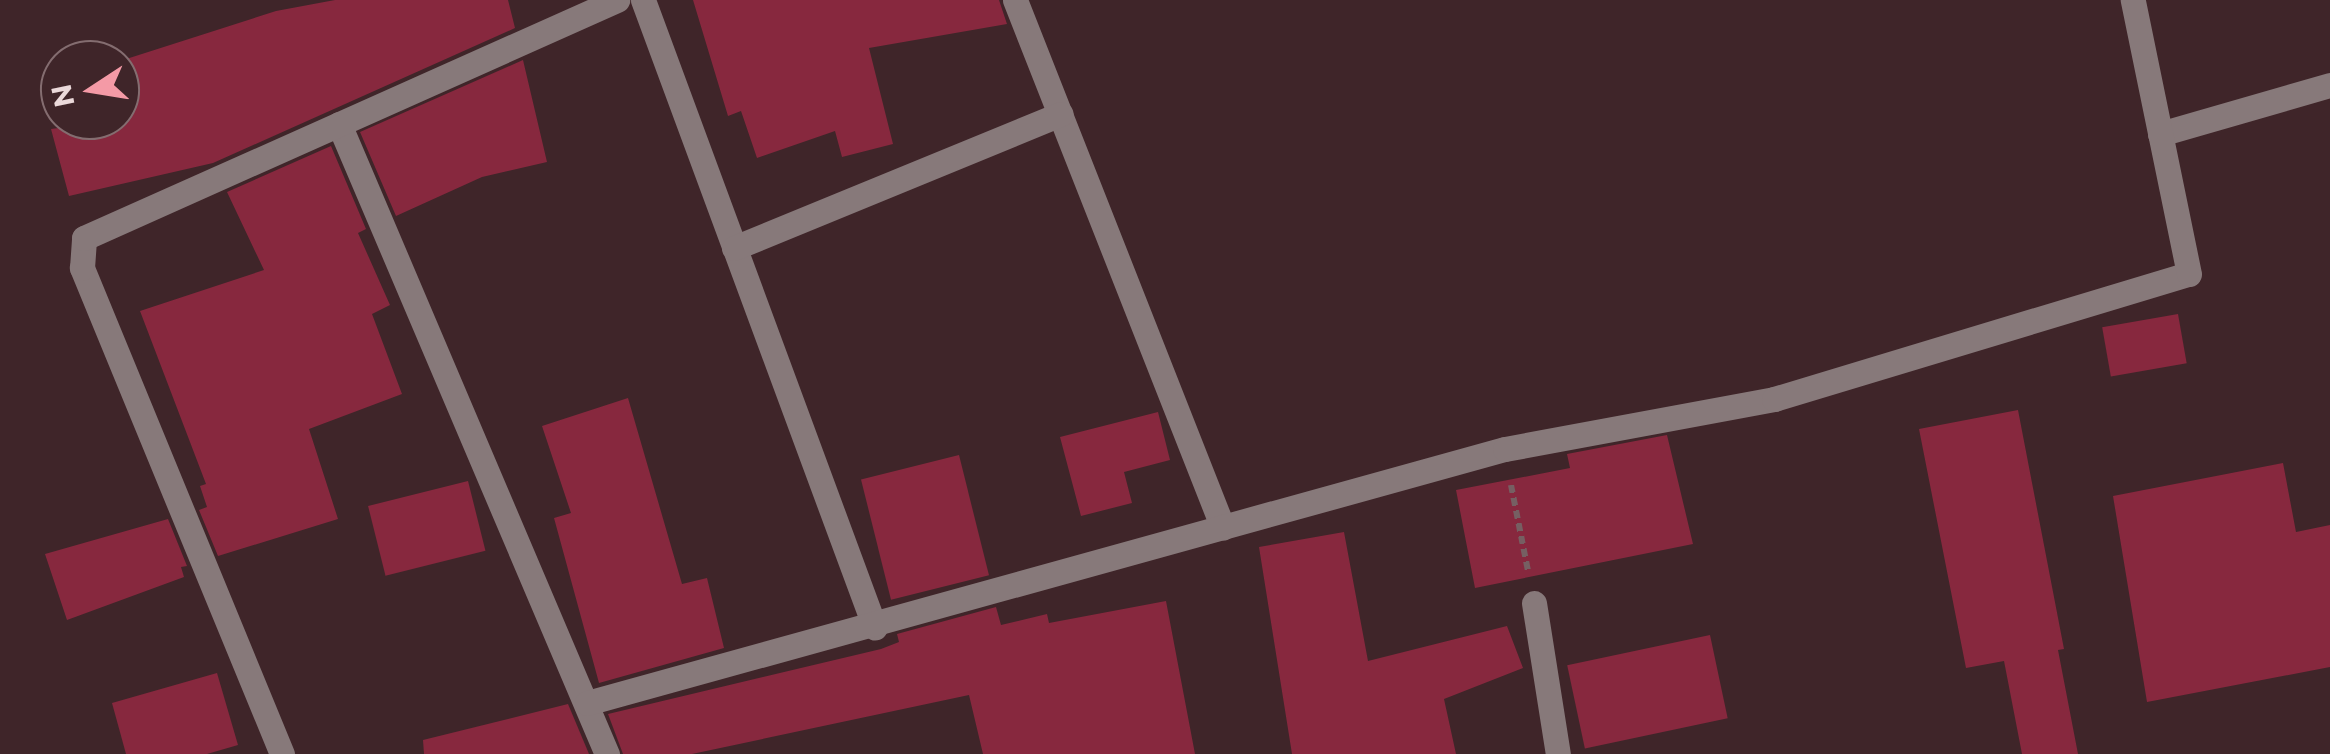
<!DOCTYPE html>
<html>
<head>
<meta charset="utf-8">
<style>
	body { margin:0 }
	#map { position:relative; width:2330px; height:754px; overflow:hidden; background:#3f2529; font-family:Montserrat,sans-serif }
	div>[style] { position:absolute }
	.building>* { inset:0; background:#87283e; transform-origin:0 0 }
	.path>* { height:6px; margin-top:-3px; transform-origin:0; background:repeating-linear-gradient(90deg,#765f62 0 8px,transparent 0 13px) }
	.minor>* { height:25px; margin:-12.5px; padding:0 12.5px; transform-origin:12.5px; border-radius:12.5px; background:#87797a }
	span { translate:-50% -50%; white-space:nowrap; text-align:center; line-height:1.15; -webkit-text-stroke:8px #3f2529; paint-order:stroke }
	.north { position:absolute; left:40px; top:40px; width:100px; height:100px; box-sizing:border-box; background:#3f2529; border:2px solid #846d70; border-radius:50%; rotate:258deg; font-size:28px; font-weight:700; line-height:40px; text-align:center; color:#ebd9da }
	.north::after { content:''; display:block; margin:auto; width:35px; height:45px; background:#f49aa6; clip-path:polygon(50% 0,100% 100%,50% 72%,0 100%) }
</style>
</head>
<body>
<div id="map">
	<div class="building">
		<i style="clip-path:polygon(335px 0,508px 0,515px 28px,213px 163px,69px 196px,51px 129px,120px 120px,120px 61px,276px 11px)"></i>
		<i style="clip-path:polygon(693px 0,999px 0,1007px 24px,869px 48px,893px 144px,842px 157px,835px 131px,757px 158px,741px 111px,728px 116px)"></i>
		<i style="clip-path:polygon(523px 60px,547px 162px,482px 177px,396px 216px,360px 132px)"></i>
		<i style="clip-path:polygon(331px 146px,366px 229px,358px 233px,390px 305px,372px 314px,402px 394px,309px 429px,338px 519px,218px 556px,199px 510px,207px 507px,200px 486px,206px 484px,140px 311px,264px 270px,227px 192px)"></i>
		<i style="left:2178px;top:314px;width:50px;height:77px;rotate:80deg"></i>
		<i style="clip-path:polygon(628px 398px,682px 584px,707px 578px,724px 648px,599px 683px,554px 518px,571px 513px,542px 426px)"></i>
		<i style="clip-path:polygon(2018px 410px,2064px 649px,2058px 650px,2078px 754px,2022px 754px,2004px 661px,1966px 668px,1919px 429px)"></i>
		<i style="clip-path:polygon(1158px 412px,1170px 460px,1124px 472px,1132px 503px,1081px 516px,1060px 437px)"></i>
		<i style="clip-path:polygon(1667px 435px,1693px 544px,1475px 588px,1456px 490px,1570px 468px,1567px 454px)"></i>
		<i style="left:959px;top:455px;width:124px;height:101px;rotate:76deg"></i>
		<i style="clip-path:polygon(2283px 463px,2296px 532px,2330px 525px,2330px 667px,2147px 702px,2113px 496px)"></i>
		<i style="left:468px;top:481px;width:72px;height:103px;rotate:76deg"></i>
		<i style="clip-path:polygon(168px 519px,187px 566px,181px 567px,184px 577px,67px 620px,45px 554px)"></i>
		<i style="clip-path:polygon(1344px 532px,1368px 661px,1507px 626px,1523px 668px,1444px 699px,1456px 754px,1292px 754px,1259px 547px)"></i>
		<i style="clip-path:polygon(1166px 601px,1195px 754px,983px 754px,969px 695px,692px 754px,623px 754px,608px 714px,881px 649px,899px 642px,897px 634px,996px 607px,1001px 625px,1047px 614px,1049px 623px)"></i>
		<i style="left:1710px;top:635px;width:85px;height:146px;rotate:78deg"></i>
		<i style="clip-path:polygon(217px 673px,238px 745px,207px 754px,126px 754px,112px 703px)"></i>
		<i style="clip-path:polygon(568px 704px,589px 754px,424px 754px,423px 740px)"></i>
	</div>
	<div class="path">
		<i style="left:1511px;top:485px;width:88px;rotate:78.8deg"></i>
	</div>
	<div class="minor">
		<i style="left:643px;top:0;width:669px;rotate:69.72deg"></i>
		<i style="left:1015px;top:0;width:567px;rotate:68.5deg"></i>
		<i style="left:339px;top:124px;width:685px;rotate:66.96deg"></i>
		<i style="left:2160px;top:134px;width:177px;rotate:-16.1deg"></i>
		<i style="left:734px;top:248px;width:353px;rotate:-22.3deg"></i>
		<i style="left:1534px;top:603px;width:153px;rotate:81deg"></i>
		<i style="left:587px;top:703px;width:952px;rotate:-15.47deg"></i>
		<i style="left:1505px;top:449px;width:274px;rotate:-10.5deg"></i>
		<i style="left:1774px;top:399px;width:433px;rotate:-16.8deg"></i>
		<i style="left:2189px;top:274px;width:280px;rotate:-101.6deg"></i>
		<i style="left:282px;top:754px;width:526px;rotate:-112.37deg"></i>
		<i style="left:82px;top:268px;width:30px;rotate:-86deg"></i>
		<i style="left:84px;top:238px;width:584px;rotate:-24.06deg"></i>
	</div>
	<div class="north">N</div>
</div>
</body>
</html>
